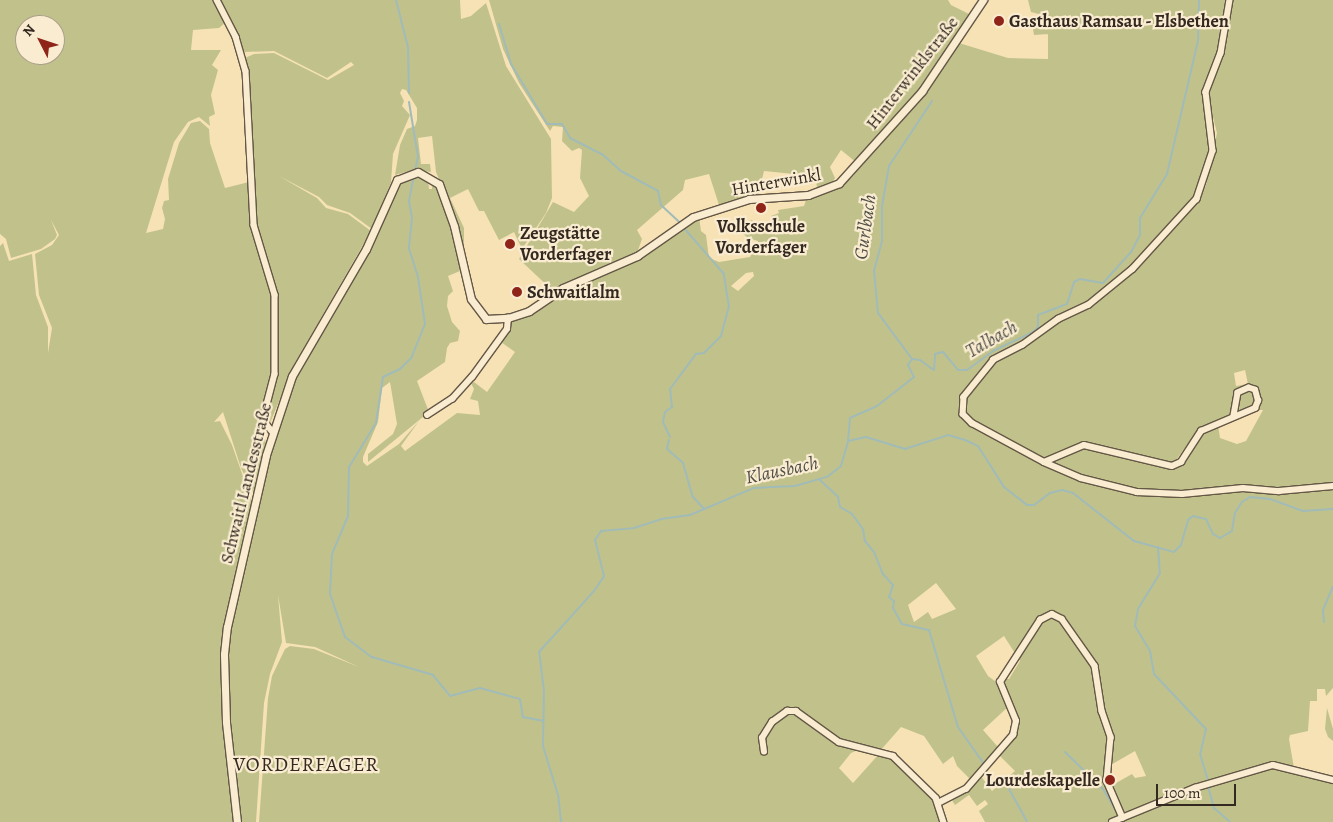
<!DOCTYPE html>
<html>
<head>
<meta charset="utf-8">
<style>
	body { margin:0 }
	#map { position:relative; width:1333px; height:822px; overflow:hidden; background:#f7e2b6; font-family:Alegreya,serif }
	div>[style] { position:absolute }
	.green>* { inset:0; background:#c1c28b }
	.stream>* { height:2px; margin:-1px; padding:0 1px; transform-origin:1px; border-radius:1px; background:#a1bbb8 }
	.roads { filter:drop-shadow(1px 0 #645746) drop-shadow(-1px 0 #645746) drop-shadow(0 1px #645746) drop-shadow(0 -1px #645746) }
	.minor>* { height:5.5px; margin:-2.75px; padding:0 2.75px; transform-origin:2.75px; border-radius:2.75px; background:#faecd0 }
	.tertiary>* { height:7px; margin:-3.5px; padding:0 3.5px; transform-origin:3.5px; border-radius:3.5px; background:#faecd0 }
	.dots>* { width:14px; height:14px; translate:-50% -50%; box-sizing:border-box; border:2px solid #faecd0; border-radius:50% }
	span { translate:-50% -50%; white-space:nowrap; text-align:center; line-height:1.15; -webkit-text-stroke:4.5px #faecd0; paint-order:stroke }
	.poi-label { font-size:18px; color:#332921; font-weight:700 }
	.left { translate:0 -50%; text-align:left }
	.right { translate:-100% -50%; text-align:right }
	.street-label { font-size:18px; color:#332921 }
	.water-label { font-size:19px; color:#4e4e47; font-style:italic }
	.quarter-label { font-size:20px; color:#332921; letter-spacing:1px }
	.north { position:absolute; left:15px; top:15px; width:50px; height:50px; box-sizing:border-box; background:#faecd0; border:1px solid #aa9e8a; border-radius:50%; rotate:311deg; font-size:14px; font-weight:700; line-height:20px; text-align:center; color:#332921 }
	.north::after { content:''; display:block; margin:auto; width:18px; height:22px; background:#8f2418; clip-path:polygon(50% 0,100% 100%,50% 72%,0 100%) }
	.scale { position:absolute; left:1156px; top:784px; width:80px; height:22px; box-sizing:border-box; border:2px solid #332921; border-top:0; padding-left:6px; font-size:15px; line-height:18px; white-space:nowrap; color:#332921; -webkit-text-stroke:4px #faecd0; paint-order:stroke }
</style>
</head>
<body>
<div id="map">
	<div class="green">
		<i style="clip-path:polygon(evenodd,0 0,215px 0,226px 22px,219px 28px,193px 30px,191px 50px,221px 50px,212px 65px,218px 70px,211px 95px,215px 114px,209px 117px,210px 126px,199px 117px,188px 122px,174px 142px,146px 233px,163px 229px,165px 219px,162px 208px,164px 201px,169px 200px,168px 179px,179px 143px,191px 123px,200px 121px,209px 129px,210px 143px,225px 188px,249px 182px,253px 233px,272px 290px,273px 308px,273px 374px,267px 401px,259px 418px,266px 443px,254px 494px,241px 468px,223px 412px,214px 422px,220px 421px,232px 445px,252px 502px,222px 654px,221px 696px,234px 822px,0 822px,0 246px,3px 243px,9px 261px,32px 254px,36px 295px,48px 327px,48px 353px,52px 328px,39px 295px,35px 254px,52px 245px,59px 235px,51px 220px,57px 235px,55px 239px,41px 249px,11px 258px,6px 239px,0 234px,0 0,25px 25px,55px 25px,55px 55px,25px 55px,25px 25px)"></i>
		<i style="clip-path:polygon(220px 0,460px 0,461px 19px,471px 16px,486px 3px,506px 66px,551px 139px,552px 198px,546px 213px,522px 249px,514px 232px,499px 240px,484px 211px,479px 211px,468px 189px,450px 198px,464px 228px,464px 257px,453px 212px,436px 172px,432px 136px,418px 138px,421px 164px,430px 164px,431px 172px,413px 170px,395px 175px,400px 145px,407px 129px,415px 126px,417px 120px,417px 108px,406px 90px,402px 89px,400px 93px,404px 101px,402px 106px,410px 115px,393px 154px,391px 182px,372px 229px,350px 213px,327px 205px,319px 197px,279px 176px,317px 198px,326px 208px,348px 214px,371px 231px,295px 363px,270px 423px,266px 419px,278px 367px,277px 294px,257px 233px,245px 58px,254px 54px,274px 53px,328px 80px,354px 65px,351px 62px,327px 78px,274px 51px,244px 52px)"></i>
		<i style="clip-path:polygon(489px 0,948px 0,951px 5px,971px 15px,904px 110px,857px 163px,841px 150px,830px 167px,835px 178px,830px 187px,818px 190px,814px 176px,764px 171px,758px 195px,719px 205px,709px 174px,685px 180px,683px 190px,637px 230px,642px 239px,637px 253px,553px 291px,519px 259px,553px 202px,574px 212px,589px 196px,580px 178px,582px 150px,579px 148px,572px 151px,562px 141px,563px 127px,553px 126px,550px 131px,519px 83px,503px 49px)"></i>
		<i style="clip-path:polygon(evenodd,1028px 0,1228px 0,1219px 53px,1205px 89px,1211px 148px,1200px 190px,1171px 228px,1108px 286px,1111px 288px,1158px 246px,1198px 202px,1206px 185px,1217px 133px,1208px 97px,1218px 66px,1231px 0,1333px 0,1333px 688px,1326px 696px,1325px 689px,1317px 689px,1317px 701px,1310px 701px,1308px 731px,1290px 735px,1289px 739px,1294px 768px,1333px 780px,1333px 822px,985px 822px,979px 811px,988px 804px,985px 800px,977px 806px,969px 795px,955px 805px,953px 802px,952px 799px,972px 781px,957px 766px,953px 756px,943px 764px,924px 736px,901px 727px,880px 751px,888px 753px,936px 798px,944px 822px,259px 822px,268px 698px,272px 676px,285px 649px,290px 646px,314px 649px,359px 667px,315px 647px,286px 643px,278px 595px,282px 642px,270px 674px,264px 703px,256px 822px,240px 822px,227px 698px,227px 654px,230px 627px,268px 456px,295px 377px,400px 181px,418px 175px,428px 180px,429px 189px,432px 189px,432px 181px,442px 196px,457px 248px,460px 271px,448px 276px,453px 291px,448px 296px,447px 306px,452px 322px,460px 331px,458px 341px,450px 343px,447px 348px,445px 362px,417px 381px,429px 412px,368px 462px,368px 454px,393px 434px,397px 424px,390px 382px,382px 388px,378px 422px,363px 457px,363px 462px,367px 466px,399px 444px,419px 421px,401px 446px,405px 451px,457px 413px,480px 415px,478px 401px,470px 399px,474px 389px,471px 383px,474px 382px,487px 392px,515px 352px,501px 342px,511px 322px,531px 313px,562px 292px,629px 262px,699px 217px,701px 231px,706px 235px,709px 258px,719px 262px,750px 257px,758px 241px,748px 238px,733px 225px,752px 220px,762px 233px,768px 234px,772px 229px,771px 216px,779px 213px,778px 210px,804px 206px,807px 197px,823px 194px,851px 178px,903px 119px,959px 43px,1008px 58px,1048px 59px,1048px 34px,1034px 35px,1032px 23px,1040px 22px,1039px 14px,1031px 12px,1028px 0,753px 272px,754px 276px,738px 291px,731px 286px,746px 273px,753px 272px,1028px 0,1245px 370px,1248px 384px,1236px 386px,1234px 373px,1245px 370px,1028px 0,1244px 387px,1252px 387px,1259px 401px,1257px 410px,1263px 410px,1246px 441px,1237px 444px,1220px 438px,1218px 425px,1199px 434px,1176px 467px,1154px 465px,1085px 447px,1040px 462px,1072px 446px,1089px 443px,1173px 464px,1198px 430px,1233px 415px,1236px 392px,1244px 387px,1028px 0,936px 583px,956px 609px,932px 619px,928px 612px,914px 622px,908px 605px,936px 583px,1028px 0,1004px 636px,1020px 661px,1009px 679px,1002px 678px,999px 684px,988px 676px,976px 656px,1004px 636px,1028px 0,1009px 706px,1016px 729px,998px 753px,998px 747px,983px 730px,1009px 706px,1028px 0,862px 748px,879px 754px,853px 783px,839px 768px,851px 753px,862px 748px,1028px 0,1135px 751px,1146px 776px,1135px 778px,1132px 774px,1109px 787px,1109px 766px,1135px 751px,1028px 0,998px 754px,1015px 771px,992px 791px,980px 775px,998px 754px)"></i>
		<i style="clip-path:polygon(1250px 390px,1256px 395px,1255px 406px,1239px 413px,1240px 393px)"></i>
		<i style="clip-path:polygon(1327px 708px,1333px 729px,1333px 741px,1328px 737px,1325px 729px)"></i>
	</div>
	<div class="stream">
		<i style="left:396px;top:0;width:49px;rotate:75.7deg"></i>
		<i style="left:408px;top:47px;width:46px;rotate:88.8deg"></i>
		<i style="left:499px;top:24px;width:42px;rotate:73.3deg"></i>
		<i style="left:511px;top:64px;width:70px;rotate:59deg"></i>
		<i style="left:547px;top:124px;width:15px"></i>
		<i style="left:562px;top:124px;width:16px;rotate:60deg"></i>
		<i style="left:570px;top:138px;width:36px;rotate:27deg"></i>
		<i style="left:602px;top:154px;width:25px;rotate:42deg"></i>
		<i style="left:621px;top:171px;width:42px;rotate:28.4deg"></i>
		<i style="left:658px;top:191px;width:14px;rotate:78deg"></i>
		<i style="left:661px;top:205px;width:26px;rotate:43deg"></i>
		<i style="left:409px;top:102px;width:56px;rotate:80.7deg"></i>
		<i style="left:418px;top:157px;width:14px;rotate:102deg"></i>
		<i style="left:414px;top:175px;width:26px;rotate:101deg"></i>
		<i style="left:409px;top:201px;width:17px;rotate:80deg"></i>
		<i style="left:412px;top:218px;width:31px;rotate:96deg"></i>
		<i style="left:409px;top:249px;width:29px;rotate:72deg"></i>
		<i style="left:418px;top:277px;width:48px;rotate:81.5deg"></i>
		<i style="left:425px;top:324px;width:35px;rotate:112deg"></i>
		<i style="left:412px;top:357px;width:17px;rotate:135deg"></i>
		<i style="left:400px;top:369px;width:19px;rotate:155deg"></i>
		<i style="left:383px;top:377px;width:47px;rotate:98.7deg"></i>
		<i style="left:376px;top:423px;width:52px;rotate:121.5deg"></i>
		<i style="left:349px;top:467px;width:49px;rotate:91.2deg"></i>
		<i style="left:348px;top:516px;width:41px;rotate:112.8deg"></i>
		<i style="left:332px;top:554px;width:40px;rotate:92.9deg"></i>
		<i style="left:330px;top:594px;width:46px;rotate:70.8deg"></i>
		<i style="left:345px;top:637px;width:34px;rotate:37deg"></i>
		<i style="left:372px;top:657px;width:64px;rotate:16.4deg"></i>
		<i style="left:433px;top:675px;width:27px;rotate:51deg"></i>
		<i style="left:450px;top:696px;width:31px;rotate:-15deg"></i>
		<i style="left:480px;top:688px;width:41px;rotate:15.4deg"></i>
		<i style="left:520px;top:699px;width:18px;rotate:81deg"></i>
		<i style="left:523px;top:717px;width:20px;rotate:11deg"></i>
		<i style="left:912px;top:359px;width:57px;rotate:-126.5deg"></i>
		<i style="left:878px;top:313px;width:42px;rotate:-95.4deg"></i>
		<i style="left:874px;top:271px;width:31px;rotate:-75deg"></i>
		<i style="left:882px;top:241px;width:35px;rotate:-90deg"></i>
		<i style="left:882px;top:206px;width:41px;rotate:-80.1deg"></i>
		<i style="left:889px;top:166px;width:78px;rotate:-56.5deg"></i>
		<i style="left:670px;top:437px;width:17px;rotate:-115deg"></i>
		<i style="left:663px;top:422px;width:10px;rotate:-79deg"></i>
		<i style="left:665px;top:412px;width:9px;rotate:-36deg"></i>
		<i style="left:672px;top:407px;width:18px;rotate:-96deg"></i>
		<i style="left:670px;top:389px;width:44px;rotate:-53.4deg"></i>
		<i style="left:696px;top:354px;width:8px;rotate:-7deg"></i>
		<i style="left:704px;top:353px;width:24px;rotate:-45deg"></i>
		<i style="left:721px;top:336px;width:30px;rotate:-75deg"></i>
		<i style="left:729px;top:307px;width:33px;rotate:-99deg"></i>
		<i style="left:724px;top:274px;width:62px;rotate:-131.1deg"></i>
		<i style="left:669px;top:440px;width:9px;rotate:103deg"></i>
		<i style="left:667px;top:449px;width:21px;rotate:41deg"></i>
		<i style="left:683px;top:463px;width:35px;rotate:74deg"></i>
		<i style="left:693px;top:497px;width:16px;rotate:47deg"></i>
		<i style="left:848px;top:441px;width:23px;rotate:-85deg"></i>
		<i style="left:850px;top:418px;width:30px;rotate:-24deg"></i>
		<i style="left:877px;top:406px;width:47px;rotate:-38.1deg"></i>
		<i style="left:914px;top:377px;width:13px;rotate:-117deg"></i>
		<i style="left:908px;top:365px;width:7px;rotate:-56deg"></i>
		<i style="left:912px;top:359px;width:8px;rotate:7deg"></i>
		<i style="left:920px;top:360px;width:17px;rotate:36deg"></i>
		<i style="left:934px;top:370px;width:16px;rotate:-86deg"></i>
		<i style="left:935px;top:354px;width:8px;rotate:-14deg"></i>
		<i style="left:943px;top:352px;width:23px;rotate:50deg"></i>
		<i style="left:958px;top:370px;width:9px"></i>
		<i style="left:967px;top:370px;width:32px;rotate:-36deg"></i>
		<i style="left:993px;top:351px;width:44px;rotate:-25.4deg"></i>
		<i style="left:1033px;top:332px;width:7px;rotate:-45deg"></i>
		<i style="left:1038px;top:327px;width:12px;rotate:-90deg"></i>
		<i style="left:1038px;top:315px;width:31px;rotate:-21deg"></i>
		<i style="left:1067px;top:304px;width:23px;rotate:-72deg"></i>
		<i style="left:1074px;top:282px;width:7px;rotate:-27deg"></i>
		<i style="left:1080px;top:279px;width:23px;rotate:10deg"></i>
		<i style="left:1103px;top:283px;width:42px;rotate:-47.9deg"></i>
		<i style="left:1131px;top:252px;width:19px;rotate:-62deg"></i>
		<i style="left:1140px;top:235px;width:17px;rotate:-90deg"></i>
		<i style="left:1140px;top:218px;width:52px;rotate:-58.5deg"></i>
		<i style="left:1167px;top:174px;width:137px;rotate:-76.9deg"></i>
		<i style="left:1198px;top:41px;width:41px;rotate:-88.6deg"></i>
		<i style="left:820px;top:480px;width:25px;rotate:43deg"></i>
		<i style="left:838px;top:497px;width:10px;rotate:79deg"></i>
		<i style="left:840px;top:507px;width:14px;rotate:30deg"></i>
		<i style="left:852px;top:514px;width:19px;rotate:54deg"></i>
		<i style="left:863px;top:529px;width:12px;rotate:81deg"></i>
		<i style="left:865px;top:541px;width:14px;rotate:51deg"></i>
		<i style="left:874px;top:552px;width:24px;rotate:68deg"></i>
		<i style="left:883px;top:574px;width:15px;rotate:48deg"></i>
		<i style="left:893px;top:585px;width:13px;rotate:108deg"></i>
		<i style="left:889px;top:597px;width:6px;rotate:39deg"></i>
		<i style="left:894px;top:601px;width:7px;rotate:98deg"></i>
		<i style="left:893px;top:608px;width:18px;rotate:61deg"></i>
		<i style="left:902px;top:624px;width:28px;rotate:13deg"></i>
		<i style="left:929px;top:630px;width:101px;rotate:73.4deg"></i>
		<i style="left:958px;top:727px;width:45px;rotate:54.9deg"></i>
		<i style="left:1158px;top:547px;width:26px;rotate:86deg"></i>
		<i style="left:1160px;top:573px;width:42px;rotate:121.4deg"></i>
		<i style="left:1138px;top:609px;width:17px;rotate:100deg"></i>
		<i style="left:1135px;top:626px;width:29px;rotate:59deg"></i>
		<i style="left:1150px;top:651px;width:23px;rotate:80deg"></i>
		<i style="left:1154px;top:674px;width:76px;rotate:46.6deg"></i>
		<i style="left:1206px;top:729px;width:26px;rotate:103deg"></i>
		<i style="left:1200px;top:754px;width:28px;rotate:73deg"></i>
		<i style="left:1324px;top:622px;width:12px;rotate:-95deg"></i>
		<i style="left:1323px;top:610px;width:25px;rotate:-67deg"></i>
		<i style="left:1065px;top:752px;width:53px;rotate:44.2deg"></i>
		<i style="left:1103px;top:789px;width:29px;rotate:59deg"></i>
		<i style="left:1208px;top:786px;width:23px;rotate:75deg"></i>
		<i style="left:1214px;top:808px;width:21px;rotate:41deg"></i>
		<i style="left:1009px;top:789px;width:38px;rotate:61deg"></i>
		<i style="left:561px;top:822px;width:27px;rotate:-96deg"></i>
		<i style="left:558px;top:795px;width:51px;rotate:-107deg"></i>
		<i style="left:543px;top:746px;width:55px;rotate:-89deg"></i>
		<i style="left:544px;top:691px;width:39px;rotate:-97deg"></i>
		<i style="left:539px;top:652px;width:82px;rotate:-48deg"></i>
		<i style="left:594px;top:591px;width:18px;rotate:-56deg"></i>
		<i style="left:604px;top:576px;width:37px;rotate:-104deg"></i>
		<i style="left:595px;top:540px;width:11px;rotate:-56deg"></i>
		<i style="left:601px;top:531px;width:33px;rotate:-5deg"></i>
		<i style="left:634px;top:528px;width:28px;rotate:-18deg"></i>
		<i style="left:661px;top:519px;width:29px;rotate:-8deg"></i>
		<i style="left:690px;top:515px;width:69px;rotate:-22.9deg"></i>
		<i style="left:754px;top:488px;width:41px;rotate:-2.8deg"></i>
		<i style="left:795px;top:486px;width:33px;rotate:-16deg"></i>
		<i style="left:827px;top:477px;width:18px;rotate:-38deg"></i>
		<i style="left:841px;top:466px;width:26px;rotate:-74deg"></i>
		<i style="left:848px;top:441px;width:18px;rotate:-13deg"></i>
		<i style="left:866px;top:437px;width:41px;rotate:17.1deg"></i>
		<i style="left:905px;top:449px;width:45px;rotate:-18deg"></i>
		<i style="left:948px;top:435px;width:18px;rotate:16deg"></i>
		<i style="left:965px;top:440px;width:14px;rotate:25deg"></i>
		<i style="left:978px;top:446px;width:49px;rotate:57.6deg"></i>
		<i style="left:1004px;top:487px;width:29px;rotate:38deg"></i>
		<i style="left:1027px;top:505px;width:7px"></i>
		<i style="left:1034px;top:505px;width:20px;rotate:-37deg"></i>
		<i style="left:1050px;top:493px;width:12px;rotate:-14deg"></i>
		<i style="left:1062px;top:490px;width:11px;rotate:15deg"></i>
		<i style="left:1073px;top:493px;width:78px;rotate:38.2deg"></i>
		<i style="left:1134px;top:541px;width:41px;rotate:15.4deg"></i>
		<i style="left:1174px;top:552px;width:10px;rotate:-45deg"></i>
		<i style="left:1181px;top:545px;width:26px;rotate:-74deg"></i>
		<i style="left:1188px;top:520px;width:6px;rotate:-39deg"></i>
		<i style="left:1193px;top:516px;width:13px;rotate:13deg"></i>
		<i style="left:1206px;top:519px;width:17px;rotate:65deg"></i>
		<i style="left:1213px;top:534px;width:8px;rotate:30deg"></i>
		<i style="left:1220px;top:538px;width:14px;rotate:-30deg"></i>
		<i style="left:1232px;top:531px;width:18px;rotate:-81deg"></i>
		<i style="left:1235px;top:513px;width:13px;rotate:-58deg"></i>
		<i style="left:1242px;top:502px;width:9px;rotate:-32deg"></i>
		<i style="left:1250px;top:497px;width:20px;rotate:6deg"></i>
		<i style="left:1270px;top:499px;width:35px;rotate:20deg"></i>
		<i style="left:1303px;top:511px;width:30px;rotate:-4deg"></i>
	</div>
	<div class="roads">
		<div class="minor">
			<i style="left:217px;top:0;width:42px;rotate:62.8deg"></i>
			<i style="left:236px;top:37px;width:35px;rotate:74deg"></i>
			<i style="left:246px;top:71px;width:154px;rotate:87deg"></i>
			<i style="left:254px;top:225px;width:73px;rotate:73.3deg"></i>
			<i style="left:275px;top:295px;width:79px;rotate:90deg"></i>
			<i style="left:275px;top:374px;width:48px;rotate:104.6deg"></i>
			<i style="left:263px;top:420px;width:14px;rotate:51deg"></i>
			<i style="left:1230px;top:0;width:54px;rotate:99.6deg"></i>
			<i style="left:1221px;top:53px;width:42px;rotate:111deg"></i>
			<i style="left:1206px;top:92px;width:59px;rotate:83.2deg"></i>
			<i style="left:1213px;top:151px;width:51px;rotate:108.4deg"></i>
			<i style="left:1197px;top:199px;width:95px;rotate:132.4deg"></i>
			<i style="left:1133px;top:269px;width:57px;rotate:140.7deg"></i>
			<i style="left:1089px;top:305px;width:33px;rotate:155deg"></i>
			<i style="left:1059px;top:319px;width:44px;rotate:144.2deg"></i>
			<i style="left:1023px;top:345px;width:33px;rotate:153deg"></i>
			<i style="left:994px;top:360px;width:48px;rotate:129deg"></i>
			<i style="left:964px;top:397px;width:17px;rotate:93deg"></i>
			<i style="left:963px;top:414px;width:13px;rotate:45deg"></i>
			<i style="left:972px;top:423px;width:82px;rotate:28.4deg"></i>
			<i style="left:1044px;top:462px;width:40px;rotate:23.4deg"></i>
			<i style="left:1081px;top:478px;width:58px;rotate:14deg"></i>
			<i style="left:1137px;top:492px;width:45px;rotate:2.5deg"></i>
			<i style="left:1182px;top:494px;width:61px;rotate:-5.6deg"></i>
			<i style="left:1243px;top:488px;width:36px;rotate:5deg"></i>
			<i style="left:1279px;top:491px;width:54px;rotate:-5.3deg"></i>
			<i style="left:427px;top:415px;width:30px;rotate:-33deg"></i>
			<i style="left:452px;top:399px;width:30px;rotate:-48deg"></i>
			<i style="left:472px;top:377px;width:59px;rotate:-53.9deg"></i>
			<i style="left:507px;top:329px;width:11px;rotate:-85deg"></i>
			<i style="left:1044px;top:462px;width:43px;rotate:-23deg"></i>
			<i style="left:1084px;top:445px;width:90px;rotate:13.4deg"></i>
			<i style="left:1172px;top:466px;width:10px;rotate:-24deg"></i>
			<i style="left:1181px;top:462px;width:37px;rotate:-57deg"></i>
			<i style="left:1201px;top:431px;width:59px;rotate:-23.1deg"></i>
			<i style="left:1255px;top:408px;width:8px;rotate:-67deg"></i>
			<i style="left:1258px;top:401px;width:11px;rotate:-105deg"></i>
			<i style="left:1255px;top:390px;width:6px;rotate:-162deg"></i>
			<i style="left:1249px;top:388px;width:12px;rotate:156deg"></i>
			<i style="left:1238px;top:393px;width:23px;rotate:100deg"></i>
			<i style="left:764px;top:752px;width:14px;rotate:-98deg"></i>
			<i style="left:762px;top:738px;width:19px;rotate:-58deg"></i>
			<i style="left:772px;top:722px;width:19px;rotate:-36deg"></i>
			<i style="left:787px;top:711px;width:9px"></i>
			<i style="left:796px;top:711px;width:53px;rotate:35.8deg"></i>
			<i style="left:839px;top:742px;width:56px;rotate:14.5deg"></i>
			<i style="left:893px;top:756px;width:60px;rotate:44.3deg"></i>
			<i style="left:936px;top:798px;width:25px;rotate:72deg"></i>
			<i style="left:938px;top:803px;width:31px;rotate:-27deg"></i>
			<i style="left:966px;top:789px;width:72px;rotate:-49deg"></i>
			<i style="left:1013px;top:735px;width:14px;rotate:-78deg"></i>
			<i style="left:1016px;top:721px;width:42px;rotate:-112.3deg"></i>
			<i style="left:1000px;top:682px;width:74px;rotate:-57.2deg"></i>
			<i style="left:1040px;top:620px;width:13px;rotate:-27deg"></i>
			<i style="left:1052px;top:614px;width:11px;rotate:27deg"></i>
			<i style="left:1062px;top:619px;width:57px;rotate:54.9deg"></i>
			<i style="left:1095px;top:666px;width:46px;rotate:81.2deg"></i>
			<i style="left:1102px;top:711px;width:28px;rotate:71deg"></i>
			<i style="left:1111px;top:737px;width:44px;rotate:95.2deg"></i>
			<i style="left:1107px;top:781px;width:40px;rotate:66.6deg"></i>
			<i style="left:1112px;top:822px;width:90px;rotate:-22.3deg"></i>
			<i style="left:1195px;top:788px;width:81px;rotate:-16.4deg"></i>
			<i style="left:1273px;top:765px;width:62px;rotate:14deg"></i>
		</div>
		<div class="tertiary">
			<i style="left:237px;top:822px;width:101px;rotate:-96.3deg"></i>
			<i style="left:226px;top:722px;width:68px;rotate:-91.7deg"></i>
			<i style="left:224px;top:654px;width:27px;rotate:-84deg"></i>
			<i style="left:227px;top:627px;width:176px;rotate:-77.2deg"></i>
			<i style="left:266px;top:455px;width:83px;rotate:-71.8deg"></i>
			<i style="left:292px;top:376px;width:147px;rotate:-59.8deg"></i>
			<i style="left:366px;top:249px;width:76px;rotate:-65.8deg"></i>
			<i style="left:397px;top:180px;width:22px;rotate:-21deg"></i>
			<i style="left:418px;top:172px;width:24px;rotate:30deg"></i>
			<i style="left:439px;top:184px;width:45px;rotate:70.3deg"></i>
			<i style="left:454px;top:226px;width:75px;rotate:76.9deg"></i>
			<i style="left:471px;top:299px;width:25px;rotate:53deg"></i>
			<i style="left:486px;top:319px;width:22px;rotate:-3deg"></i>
			<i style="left:508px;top:318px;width:22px;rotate:-18deg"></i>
			<i style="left:529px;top:311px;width:41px;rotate:-34.1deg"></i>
			<i style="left:563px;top:288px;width:81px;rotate:-23.4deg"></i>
			<i style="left:637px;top:256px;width:68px;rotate:-34.9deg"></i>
			<i style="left:693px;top:217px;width:59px;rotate:-17.8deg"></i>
			<i style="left:749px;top:199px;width:59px;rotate:-3.9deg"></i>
			<i style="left:808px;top:195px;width:33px;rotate:-21deg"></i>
			<i style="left:839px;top:183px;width:124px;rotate:-47.9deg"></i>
			<i style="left:922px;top:91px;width:110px;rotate:-56.2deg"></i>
		</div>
	</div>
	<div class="dots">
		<i style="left:999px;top:21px;background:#8f2418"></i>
		<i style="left:761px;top:208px;background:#8f2418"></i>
		<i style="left:510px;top:244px;background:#8f2418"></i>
		<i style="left:517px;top:292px;background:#8f2418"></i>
		<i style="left:1110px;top:780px;background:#8f2418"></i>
	</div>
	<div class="poi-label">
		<span class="left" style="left:1009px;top:21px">Gasthaus Ramsau - Elsbethen</span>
		<span style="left:761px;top:237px">Volksschule<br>Vorderfager</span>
		<span class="left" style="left:520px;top:244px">Zeugstätte<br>Vorderfager</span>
		<span class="left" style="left:527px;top:292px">Schwaitlalm</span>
		<span class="right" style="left:1100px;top:780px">Lourdeskapelle</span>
	</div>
	<div class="street-label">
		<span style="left:912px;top:73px;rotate:-52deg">Hinterwinklstraße</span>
		<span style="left:776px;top:182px;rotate:-10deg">Hinterwinkl</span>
		<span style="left:246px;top:483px;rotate:-76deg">Schwaitl Landesstraße</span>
	</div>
	<div class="water-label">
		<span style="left:866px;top:227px;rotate:-82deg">Gurlbach</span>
		<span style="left:992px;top:340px;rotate:-30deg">Talbach</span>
		<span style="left:782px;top:471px;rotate:-12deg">Klausbach</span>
	</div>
	<div class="quarter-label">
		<span style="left:306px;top:764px">VORDERFAGER</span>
	</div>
	<div class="north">N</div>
	<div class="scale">100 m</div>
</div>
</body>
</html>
